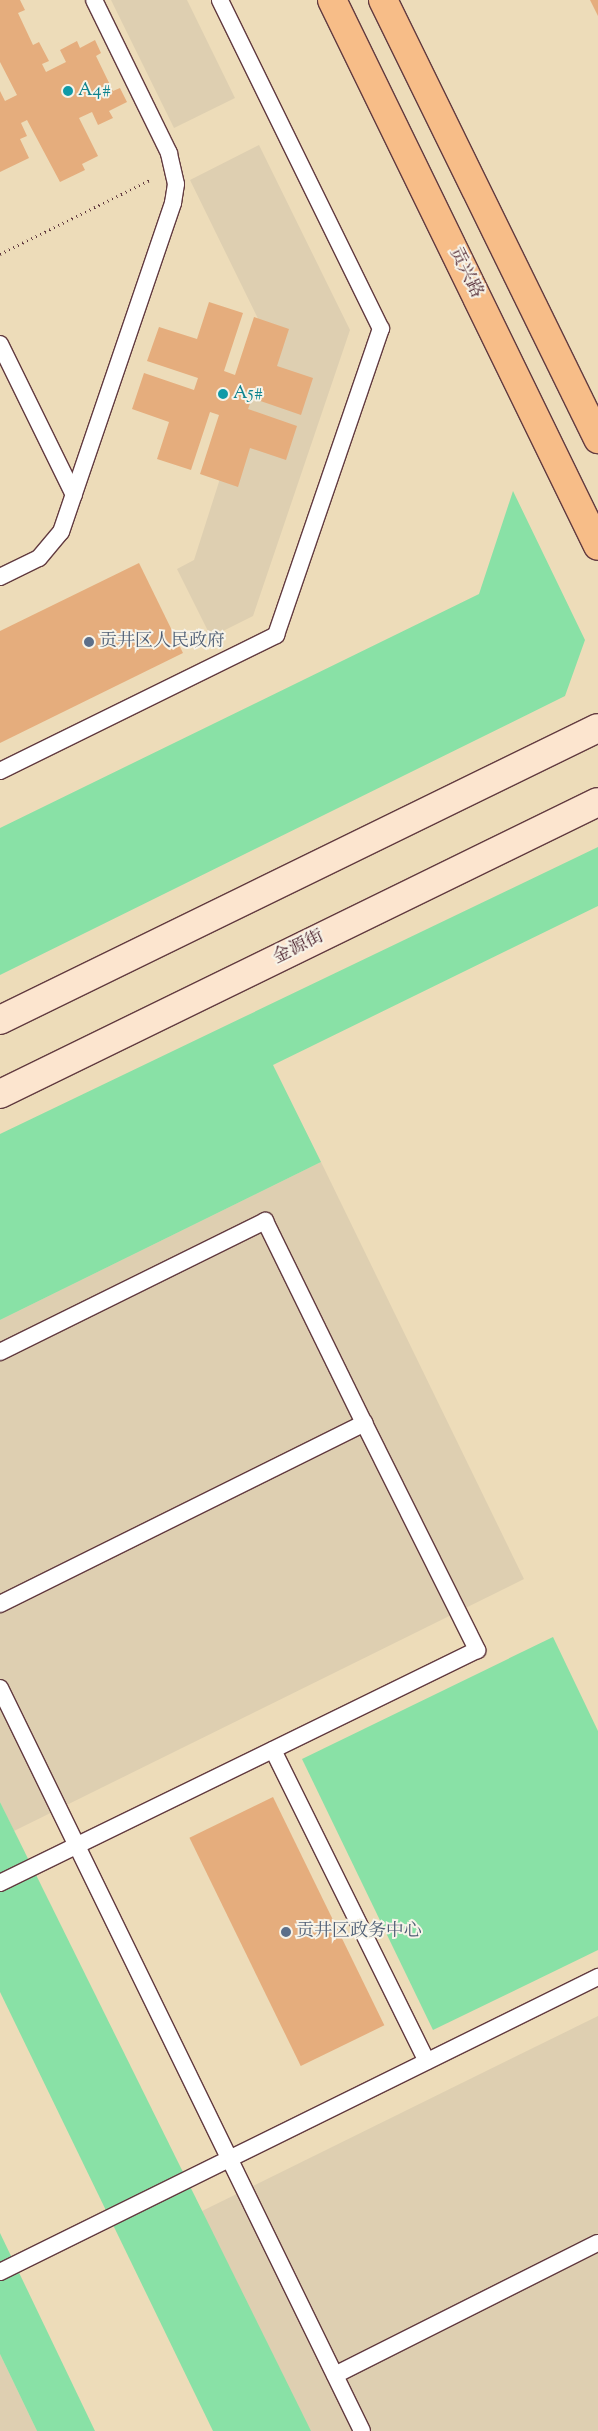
<!DOCTYPE html>
<html>
<head>
<meta charset="utf-8">
<style>
	body { margin:0 }
	#map { position:relative; width:598px; height:2431px; overflow:hidden; background:#eddcb9; font-family:"Sorts Mill Goudy","Noto Serif SC",serif }
	div>[style] { position:absolute }
	.built>* { inset:0; background:#decfb1 }
	.green>* { inset:0; background:#89e1a6 }
	.building>* { inset:0; background:#e5ad7d; transform-origin:0 0 }
	.path>* { height:3px; margin-top:-1.5px; transform-origin:0; background:repeating-linear-gradient(90deg,#623b40 0 1px,transparent 0 5px) }
	.roads { filter:drop-shadow(1px 0 #623b40) drop-shadow(-1px 0 #623b40) drop-shadow(0 1px #623b40) drop-shadow(0 -1px #623b40) }
	.lane>* { height:16px; margin:-8px; padding:0 8px; transform-origin:8px; border-radius:8px; background:#fff }
	.secondary>* { height:28px; margin:-14px; padding:0 14px; transform-origin:14px; border-radius:14px; background:#fce5cf }
	.primary>* { height:28px; margin:-14px; padding:0 14px; transform-origin:14px; border-radius:14px; background:#f7bd88 }
	.dots>* { width:14px; height:14px; translate:-50% -50%; box-sizing:border-box; border:2px solid #f7f3e8; border-radius:50% }
	span { translate:-50% -50%; white-space:nowrap; text-align:center; line-height:1.15; -webkit-text-stroke:4px #f7f3e8; paint-order:stroke }
	.culture-label { font-size:18px; color:#0d838f }
	.left { translate:0 -50%; text-align:left }
	.street-label { font-size:18px; color:#4a1f2b }
	.service-label { font-size:18px; color:#4e5e75 }
</style>
</head>
<body>
<div id="map">
	<div class="built">
		<i style="clip-path:polygon(111px 0,187px 0,235px 98px,174px 128px)"></i>
		<i style="clip-path:polygon(259px 145px,350px 330px,253px 616px,211px 637px,177px 569px,194px 560px,266px 335px,190px 180px)"></i>
		<i style="clip-path:polygon(321px 1162px,524px 1579px,14px 1831px,0 1802px,0 1320px)"></i>
		<i style="clip-path:polygon(598px 2016px,598px 2431px,309px 2431px,200px 2212px)"></i>
		<i style="clip-path:polygon(0 2354px,37px 2431px,0 2431px)"></i>
	</div>
	<div class="green">
		<i style="clip-path:polygon(513px 491px,585px 640px,565px 696px,0 975px,0 828px,479px 594px)"></i>
		<i style="clip-path:polygon(598px 847px,598px 906px,273px 1065px,321px 1162px,0 1320px,0 1134px)"></i>
		<i style="clip-path:polygon(553px 1637px,598px 1731px,598px 1950px,433px 2030px,302px 1759px)"></i>
		<i style="clip-path:polygon(0 1802px,311px 2431px,213px 2431px,0 1992px)"></i>
		<i style="clip-path:polygon(0 2233px,95px 2431px,37px 2431px,0 2354px)"></i>
	</div>
	<div class="building">
		<i style="clip-path:polygon(0 0,20px 0,25px 10px,18px 13px,33px 45px,39px 42px,49px 61px,42px 64px,46px 72px,66px 62px,60px 50px,77px 41px,80px 48px,95px 40px,101px 53px,96px 56px,113px 91px,120px 88px,127px 102px,109px 111px,113px 118px,98px 125px,92px 112px,79px 118px,98px 156px,82px 164px,85px 170px,60px 182px,27px 120px,21px 123px,27px 136px,20px 139px,29px 158px,0 172px,0 91px,5px 101px,17px 95px,0 62px)"></i>
		<i style="clip-path:polygon(590px 0,598px 0,598px 16px)"></i>
		<i style="clip-path:polygon(209px 302px,243px 313px,224px 371px,235px 375px,254px 317px,289px 329px,277px 366px,313px 378px,301px 415px,252px 398px,248px 409px,297px 426px,286px 460px,250px 448px,238px 487px,200px 474px,219px 415px,210px 412px,191px 470px,157px 459px,169px 422px,132px 409px,144px 373px,194px 390px,198px 378px,147px 361px,159px 327px,197px 339px)"></i>
		<i style="clip-path:polygon(139px 563px,183px 653px,0 743px,0 631px)"></i>
		<i style="left:273px;top:1797px;width:254px;height:93px;rotate:64deg"></i>
	</div>
	<div class="path">
		<i style="left:0;top:254px;width:167px;rotate:-26.3deg"></i>
	</div>
	<div class="roads">
		<div class="lane">
			<i style="left:0;top:344px;width:168px;rotate:63.9deg"></i>
			<i style="left:0;top:577px;width:43px;rotate:-26deg"></i>
			<i style="left:39px;top:558px;width:34px;rotate:-50deg"></i>
			<i style="left:61px;top:532px;width:348px;rotate:-71.2deg"></i>
			<i style="left:173px;top:203px;width:19px;rotate:-81deg"></i>
			<i style="left:176px;top:184px;width:32px;rotate:-103deg"></i>
			<i style="left:169px;top:153px;width:170px;rotate:-116.1deg"></i>
			<i style="left:0;top:771px;width:308px;rotate:-26.2deg"></i>
			<i style="left:276px;top:635px;width:324px;rotate:-71.1deg"></i>
			<i style="left:381px;top:329px;width:366px;rotate:-116.1deg"></i>
			<i style="left:0;top:1352px;width:296px;rotate:-26.3deg"></i>
			<i style="left:265px;top:1221px;width:225px;rotate:63.9deg"></i>
			<i style="left:0;top:1604px;width:407px;rotate:-26.4deg"></i>
			<i style="left:364px;top:1423px;width:254px;rotate:63.5deg"></i>
			<i style="left:477px;top:1650px;width:531px;rotate:153.97deg"></i>
			<i style="left:0;top:1688px;width:826px;rotate:64.02deg"></i>
			<i style="left:273px;top:1750px;width:347px;rotate:63.7deg"></i>
			<i style="left:0;top:2272px;width:667px;rotate:-26.26deg"></i>
			<i style="left:335px;top:2375px;width:294px;rotate:-26.7deg"></i>
		</div>
		<div class="secondary">
			<i style="left:0;top:1020px;width:665px;rotate:-26.03deg"></i>
			<i style="left:0;top:1094px;width:665px;rotate:-26.03deg"></i>
		</div>
		<div class="primary">
			<i style="left:332px;top:0;width:607px;rotate:64.03deg"></i>
			<i style="left:383px;top:0;width:489px;rotate:63.9deg"></i>
		</div>
	</div>
	<div class="dots">
		<i style="left:68px;top:91px;background:#0f9aa8"></i>
		<i style="left:223px;top:394px;background:#0f9aa8"></i>
		<i style="left:89px;top:642px;background:#5c6f8a"></i>
		<i style="left:286px;top:1932px;background:#5c6f8a"></i>
	</div>
	<div class="culture-label">
		<span class="left" style="left:78px;top:91px">A4#</span>
		<span class="left" style="left:233px;top:394px">A5#</span>
	</div>
	<div class="street-label">
		<span style="left:465px;top:273px;rotate:64deg">贡兴路</span>
		<span style="left:299px;top:948px;rotate:-26deg">金源街</span>
	</div>
	<div class="service-label">
		<span class="left" style="left:99px;top:642px">贡井区人民政府</span>
		<span class="left" style="left:296px;top:1932px">贡井区政务中心</span>
	</div>
</div>
</body>
</html>
